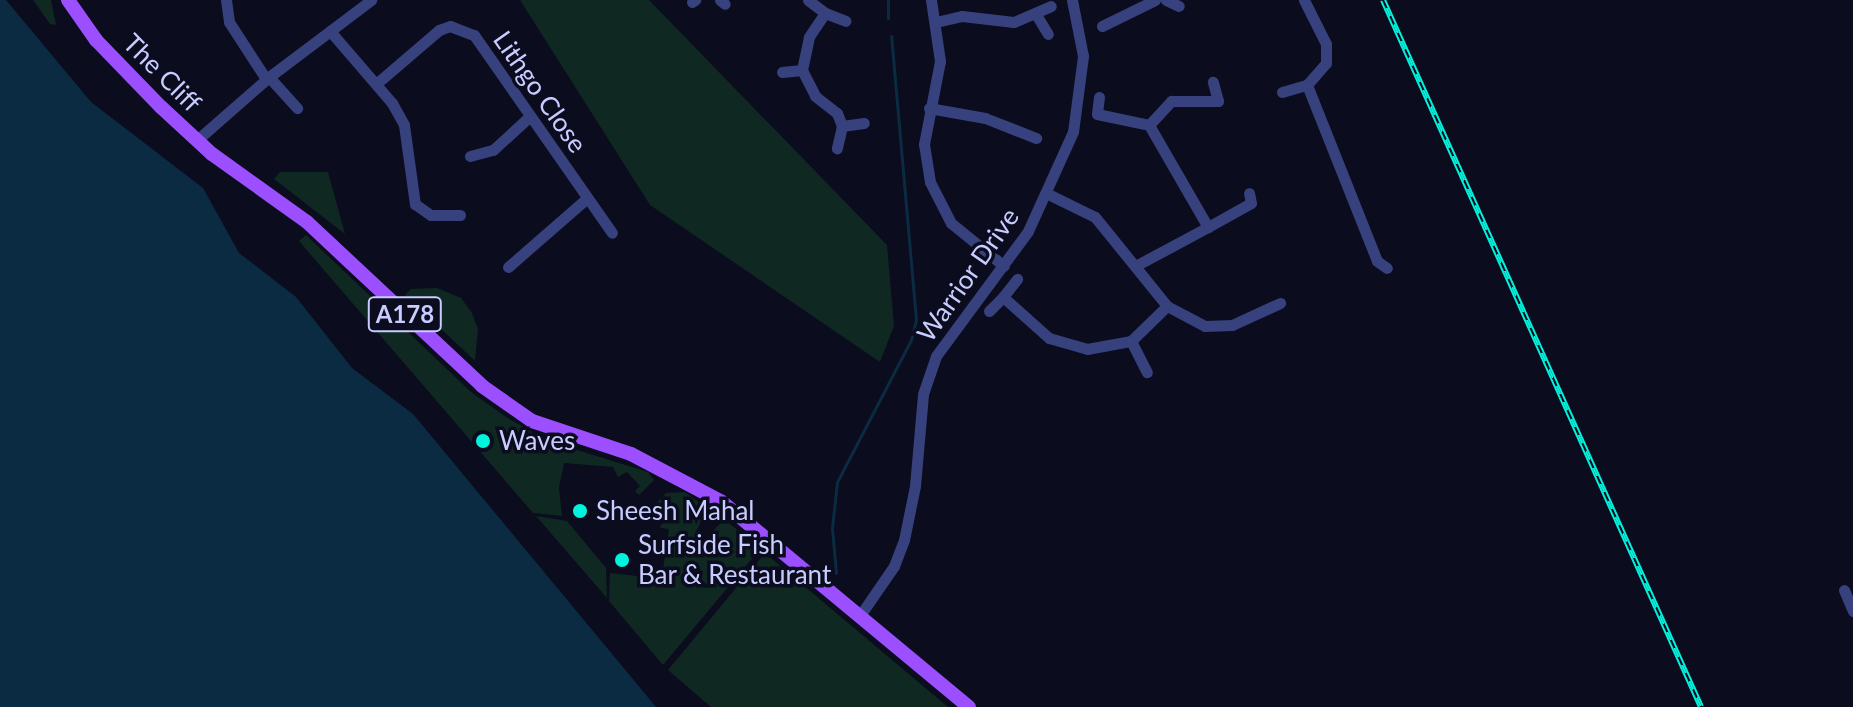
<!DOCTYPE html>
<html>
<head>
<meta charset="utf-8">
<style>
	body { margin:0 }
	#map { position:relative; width:1853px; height:707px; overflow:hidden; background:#0b0c1e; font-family:Lato,sans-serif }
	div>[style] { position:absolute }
	.green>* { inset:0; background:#0f2822 }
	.water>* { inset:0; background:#0b2b42 }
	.stream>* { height:3px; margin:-1.5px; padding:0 1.5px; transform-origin:1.5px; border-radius:1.5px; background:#0b2b42 }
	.minor>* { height:11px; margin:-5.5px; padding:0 5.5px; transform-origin:5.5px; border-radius:5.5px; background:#36417d }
	.major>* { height:14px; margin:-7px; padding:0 7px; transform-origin:7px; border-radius:7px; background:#9b4fff }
	.rail>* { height:6px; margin-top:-3px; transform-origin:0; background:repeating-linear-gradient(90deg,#0b0c1e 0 9px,#00f3dc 0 18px); box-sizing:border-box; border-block:2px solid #00f3dc }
	.dots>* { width:22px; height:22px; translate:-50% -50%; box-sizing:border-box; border:4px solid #0b0c1e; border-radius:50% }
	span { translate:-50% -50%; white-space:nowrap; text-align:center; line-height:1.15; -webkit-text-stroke:7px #0b0c1e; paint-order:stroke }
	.shield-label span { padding:2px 6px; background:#0b0c1e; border:2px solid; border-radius:6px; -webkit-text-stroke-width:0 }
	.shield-label { font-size:24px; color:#c8ccff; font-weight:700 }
	.street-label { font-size:26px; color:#c8ccff }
	.poi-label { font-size:26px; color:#c8ccff }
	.left { translate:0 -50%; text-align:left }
</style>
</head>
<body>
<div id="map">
	<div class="green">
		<i style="clip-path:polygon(33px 0,51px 0,56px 25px,50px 24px)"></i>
		<i style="clip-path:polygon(520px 0,649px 0,887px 245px,894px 326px,880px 362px,650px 205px)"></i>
		<i style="clip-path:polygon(280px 172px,328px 172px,345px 234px,274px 179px)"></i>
		<i style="clip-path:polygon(306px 235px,471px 392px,506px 417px,548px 441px,648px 472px,654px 480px,639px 495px,635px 491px,640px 486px,627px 472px,618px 477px,613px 467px,564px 463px,559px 488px,562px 516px,533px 513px,299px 241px)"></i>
		<i style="clip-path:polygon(437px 288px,461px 298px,472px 313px,478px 329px,475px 361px,405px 295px,411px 289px)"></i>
		<i style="clip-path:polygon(685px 492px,708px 509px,696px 531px,706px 539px,724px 519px,760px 549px,663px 665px,609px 601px,610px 573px,637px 576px,638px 581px,662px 576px,669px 529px,660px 528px,665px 516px,658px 507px,650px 510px,666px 493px)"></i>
		<i style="clip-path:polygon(536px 516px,567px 521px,606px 568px,607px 598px)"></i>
		<i style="clip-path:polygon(765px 553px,948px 707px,711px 707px,668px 670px)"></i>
	</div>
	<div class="water">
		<i style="clip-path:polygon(0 0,6px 0,91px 102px,203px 188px,239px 253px,296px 297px,352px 368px,413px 414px,656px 707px,0 707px)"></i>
	</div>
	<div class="stream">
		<i style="left:888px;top:0;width:18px;rotate:90deg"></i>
		<i style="left:836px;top:573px;width:45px;rotate:-95.1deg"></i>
		<i style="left:832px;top:528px;width:46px;rotate:-83.8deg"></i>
		<i style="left:837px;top:482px;width:160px;rotate:-62.5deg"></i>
		<i style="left:911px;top:340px;width:21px;rotate:-76deg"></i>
		<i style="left:916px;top:320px;width:285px;rotate:-95deg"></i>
	</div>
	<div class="minor">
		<i style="left:226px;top:0;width:22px;rotate:82deg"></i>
		<i style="left:229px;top:22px;width:68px;rotate:57deg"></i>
		<i style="left:720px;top:0;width:6px;rotate:39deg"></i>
		<i style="left:808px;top:0;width:21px;rotate:37deg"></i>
		<i style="left:825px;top:13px;width:29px;rotate:124deg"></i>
		<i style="left:809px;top:37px;width:34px;rotate:102deg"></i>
		<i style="left:802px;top:70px;width:29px;rotate:63deg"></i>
		<i style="left:815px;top:96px;width:28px;rotate:38deg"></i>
		<i style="left:837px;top:113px;width:14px;rotate:69deg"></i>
		<i style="left:842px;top:126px;width:23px;rotate:103deg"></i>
		<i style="left:931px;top:0;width:62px;rotate:81.6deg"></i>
		<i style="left:940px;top:61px;width:85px;rotate:100.9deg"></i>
		<i style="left:924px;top:144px;width:38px;rotate:81deg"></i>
		<i style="left:930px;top:182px;width:46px;rotate:62.9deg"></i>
		<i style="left:951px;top:223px;width:68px;rotate:39.1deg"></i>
		<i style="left:1166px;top:0;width:14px;rotate:25deg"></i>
		<i style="left:1304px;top:0;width:49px;rotate:63.4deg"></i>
		<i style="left:1326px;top:44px;width:19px;rotate:90deg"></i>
		<i style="left:1326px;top:63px;width:29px;rotate:131deg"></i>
		<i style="left:1307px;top:85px;width:189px;rotate:68.3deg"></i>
		<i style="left:1377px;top:261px;width:12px;rotate:35deg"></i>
		<i style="left:692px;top:2px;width:4px;rotate:-34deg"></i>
		<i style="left:825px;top:13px;width:22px;rotate:21deg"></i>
		<i style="left:1037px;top:16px;width:21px;rotate:59deg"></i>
		<i style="left:936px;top:22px;width:27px;rotate:-13deg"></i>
		<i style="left:962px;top:16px;width:52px;rotate:6.6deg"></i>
		<i style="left:1014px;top:22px;width:40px;rotate:-23.4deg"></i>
		<i style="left:1102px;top:26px;width:59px;rotate:-26.1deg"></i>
		<i style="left:330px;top:31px;width:95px;rotate:49.3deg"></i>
		<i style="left:392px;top:103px;width:25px;rotate:61deg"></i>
		<i style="left:404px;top:125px;width:80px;rotate:82.1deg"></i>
		<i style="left:415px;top:204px;width:19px;rotate:35deg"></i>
		<i style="left:431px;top:215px;width:29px"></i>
		<i style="left:782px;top:72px;width:20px;rotate:-6deg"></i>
		<i style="left:269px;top:77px;width:42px;rotate:47.9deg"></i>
		<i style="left:376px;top:84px;width:83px;rotate:-40.6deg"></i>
		<i style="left:439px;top:30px;width:12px;rotate:-20deg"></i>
		<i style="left:450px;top:26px;width:26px;rotate:21deg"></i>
		<i style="left:474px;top:35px;width:241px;rotate:55.1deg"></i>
		<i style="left:1282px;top:92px;width:26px;rotate:-16deg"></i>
		<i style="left:1099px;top:97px;width:17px;rotate:97deg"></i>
		<i style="left:1097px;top:114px;width:53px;rotate:11.9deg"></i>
		<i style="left:1149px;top:125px;width:118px;rotate:60deg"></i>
		<i style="left:1208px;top:227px;width:81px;rotate:151.8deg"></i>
		<i style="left:929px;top:108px;width:57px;rotate:10.1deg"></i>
		<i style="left:985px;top:118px;width:55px;rotate:21.4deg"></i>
		<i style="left:1149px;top:125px;width:33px;rotate:-47deg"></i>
		<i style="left:1171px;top:101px;width:47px"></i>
		<i style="left:1218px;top:101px;width:20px;rotate:-105deg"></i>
		<i style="left:842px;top:126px;width:22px;rotate:-8deg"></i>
		<i style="left:197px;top:140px;width:96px;rotate:-41.2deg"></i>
		<i style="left:269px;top:77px;width:128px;rotate:-37deg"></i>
		<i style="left:470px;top:156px;width:24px;rotate:-15deg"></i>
		<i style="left:493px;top:150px;width:49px;rotate:-42.5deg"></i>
		<i style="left:1048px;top:194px;width:52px;rotate:26.1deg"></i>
		<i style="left:1095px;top:217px;width:114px;rotate:51deg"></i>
		<i style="left:1167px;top:306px;width:43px;rotate:27.8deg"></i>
		<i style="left:1205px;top:326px;width:27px;rotate:-2deg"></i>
		<i style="left:1232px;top:325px;width:53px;rotate:-24.6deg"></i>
		<i style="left:1208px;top:227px;width:49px;rotate:-29.2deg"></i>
		<i style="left:1251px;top:203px;width:10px;rotate:-101deg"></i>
		<i style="left:508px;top:267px;width:103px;rotate:-41.1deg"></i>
		<i style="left:1003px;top:297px;width:23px;rotate:-52deg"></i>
		<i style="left:989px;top:311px;width:20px;rotate:-45deg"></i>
		<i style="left:1003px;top:297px;width:62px;rotate:41.7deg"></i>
		<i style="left:1049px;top:338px;width:40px;rotate:16deg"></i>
		<i style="left:1087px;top:349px;width:45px;rotate:-10.3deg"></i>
		<i style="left:1131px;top:341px;width:50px;rotate:-44.2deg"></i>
		<i style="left:1131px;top:341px;width:35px;rotate:63deg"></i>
		<i style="left:1844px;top:590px;width:23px;rotate:67deg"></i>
		<i style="left:859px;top:617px;width:62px;rotate:-55.5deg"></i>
		<i style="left:894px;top:566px;width:28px;rotate:-69deg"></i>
		<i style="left:904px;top:540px;width:55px;rotate:-78.5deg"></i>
		<i style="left:915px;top:486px;width:92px;rotate:-85deg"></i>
		<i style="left:923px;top:394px;width:40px;rotate:-71.1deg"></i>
		<i style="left:936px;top:356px;width:155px;rotate:-53.6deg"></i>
		<i style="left:1028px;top:231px;width:109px;rotate:-65.6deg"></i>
		<i style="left:1073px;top:132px;width:77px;rotate:-82.5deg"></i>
		<i style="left:1083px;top:56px;width:57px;rotate:-101.1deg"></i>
	</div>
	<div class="major">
		<i style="left:68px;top:0;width:49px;rotate:55deg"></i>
		<i style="left:96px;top:40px;width:93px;rotate:45.9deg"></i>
		<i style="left:161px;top:107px;width:69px;rotate:42.7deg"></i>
		<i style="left:212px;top:154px;width:117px;rotate:35.6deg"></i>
		<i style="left:307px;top:222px;width:240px;rotate:43.1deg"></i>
		<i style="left:482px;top:386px;width:61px;rotate:35deg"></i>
		<i style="left:532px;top:421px;width:104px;rotate:18.4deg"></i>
		<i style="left:631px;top:454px;width:103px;rotate:27.8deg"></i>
		<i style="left:722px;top:502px;width:321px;rotate:39.7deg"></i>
	</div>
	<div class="rail">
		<i style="left:1383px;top:0;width:775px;rotate:65.78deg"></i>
	</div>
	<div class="dots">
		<i style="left:483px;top:441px;background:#00f3dc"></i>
		<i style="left:580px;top:511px;background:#00f3dc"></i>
		<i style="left:622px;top:560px;background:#00f3dc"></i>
	</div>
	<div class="shield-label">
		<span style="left:405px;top:314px">A178</span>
	</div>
	<div class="street-label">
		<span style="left:162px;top:73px;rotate:45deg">The Cliff</span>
		<span style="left:540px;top:92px;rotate:55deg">Lithgo Close</span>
		<span style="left:968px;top:275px;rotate:-55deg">Warrior Drive</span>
	</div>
	<div class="poi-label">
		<span class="left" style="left:499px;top:441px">Waves</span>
		<span class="left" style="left:596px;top:511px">Sheesh Mahal</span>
		<span class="left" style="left:638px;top:560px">Surfside Fish<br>Bar &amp; Restaurant</span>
	</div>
</div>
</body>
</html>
